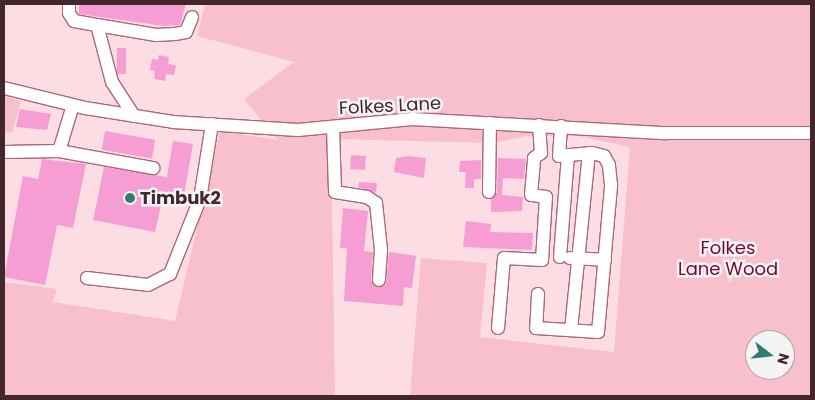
<!DOCTYPE html>
<html>
<head>
<meta charset="utf-8">
<style>
	body { margin:0 }
	#map { position:relative; width:815px; height:400px; overflow:hidden; background:#fddde4; font-family:Poppins,sans-serif }
	div>[style] { position:absolute }
	.green>* { inset:0; background:#f8bfcd }
	.building>* { inset:0; background:#f69ed4; transform-origin:0 0 }
	.roads { filter:drop-shadow(1px 0 #ac6779) drop-shadow(-1px 0 #ac6779) drop-shadow(0 1px #ac6779) drop-shadow(0 -1px #ac6779) }
	.minor>* { height:12px; margin:-6px; padding:0 6px; transform-origin:6px; border-radius:6px; background:#fff }
	.dots>* { width:14px; height:14px; translate:-50% -50%; box-sizing:border-box; border:2px solid #f4f4f4; border-radius:50% }
	span { translate:-50% -50%; white-space:nowrap; text-align:center; line-height:1.15; -webkit-text-stroke:5px #f4f4f4; paint-order:stroke }
	.street-label { font-size:18px; color:#43262e }
	.poi-label { font-size:18px; color:#43262e; font-weight:700 }
	.left { translate:0 -50%; text-align:left }
	.park-label { font-size:18px; color:#780439 }
	.frame { position:absolute; inset:0; border:5px solid #43262e; pointer-events:none }
	.north { position:absolute; left:745px; top:330px; width:50px; height:50px; box-sizing:border-box; background:#f4f4f4; border:1px solid #ada2a5; border-radius:50%; rotate:106deg; font-size:14px; font-weight:700; line-height:20px; text-align:center; color:#43262e }
	.north::after { content:''; display:block; margin:auto; width:18px; height:22px; background:#347a70; clip-path:polygon(50% 0,100% 100%,50% 72%,0 100%) }
</style>
</head>
<body>
<div id="map">
	<div class="green">
		<i style="clip-path:polygon(evenodd,205px 4px,811px 4px,811px 396px,410px 396px,421px 258px,487px 263px,480px 337px,614px 352px,630px 147px,579px 136px,527px 136px,493px 143px,331px 139px,335px 396px,4px 396px,4px 282px,57px 289px,53px 302px,175px 321px,220px 131px,278px 140px,244px 99px,294px 62px,197px 36px,205px 4px,755px 340px,785px 340px,785px 370px,755px 370px,755px 340px)"></i>
		<i style="clip-path:polygon(4px 96px,21px 101px,12px 133px,4px 131px)"></i>
	</div>
	<div class="building">
		<i style="clip-path:polygon(79px 4px,186px 4px,180px 25px,164px 26px,79px 14px)"></i>
		<i style="left:117px;top:48px;width:9px;height:26px"></i>
		<i style="clip-path:polygon(159px 55px,169px 57px,168px 64px,176px 65px,174px 75px,166px 74px,165px 81px,154px 79px,155px 71px,150px 70px,152px 59px,158px 60px)"></i>
		<i style="clip-path:polygon(20px 109px,51px 114px,47px 130px,16px 127px)"></i>
		<i style="left:105px;top:131px;width:51px;height:19px;rotate:10deg"></i>
		<i style="clip-path:polygon(173px 141px,193px 144px,184px 195px,164px 192px,155px 232px,93px 220px,104px 167px,167px 177px)"></i>
		<i style="left:351px;top:155px;width:15px;height:14px;rotate:4deg"></i>
		<i style="clip-path:polygon(408px 156px,426px 158px,424px 178px,394px 172px,396px 158px)"></i>
		<i style="clip-path:polygon(498px 158px,526px 159px,524px 179px,503px 178px,502px 195px,523px 197px,522px 211px,491px 212px,491px 200px,497px 192px)"></i>
		<i style="clip-path:polygon(42px 159px,86px 164px,73px 228px,57px 225px,45px 285px,4px 277px,23px 176px,38px 179px)"></i>
		<i style="clip-path:polygon(481px 160px,481px 179px,474px 179px,474px 188px,465px 188px,466px 172px,459px 172px,460px 161px)"></i>
		<i style="clip-path:polygon(359px 182px,377px 183px,376px 193px,358px 187px)"></i>
		<i style="clip-path:polygon(343px 208px,368px 211px,364px 251px,373px 252px,371px 279px,375px 287px,386px 284px,389px 252px,416px 256px,412px 288px,404px 287px,403px 306px,344px 301px,347px 248px,340px 248px)"></i>
		<i style="clip-path:polygon(466px 221px,491px 224px,490px 232px,533px 233px,532px 250px,463px 247px)"></i>
	</div>
	<div class="roads">
		<div class="minor">
			<i style="left:69px;top:4px;width:9px;rotate:90deg"></i>
			<i style="left:69px;top:13px;width:9px;rotate:58deg"></i>
			<i style="left:74px;top:21px;width:23px;rotate:10deg"></i>
			<i style="left:4px;top:88px;width:83px;rotate:13.9deg"></i>
			<i style="left:85px;top:108px;width:89px;rotate:9deg"></i>
			<i style="left:173px;top:122px;width:125px;rotate:3.7deg"></i>
			<i style="left:298px;top:130px;width:115px;rotate:-5.5deg"></i>
			<i style="left:412px;top:119px;width:254px;rotate:3.2deg"></i>
			<i style="left:666px;top:133px;width:145px"></i>
			<i style="left:73px;top:105px;width:48px;rotate:106.9deg"></i>
			<i style="left:59px;top:151px;width:96px;rotate:10.3deg"></i>
			<i style="left:134px;top:116px;width:40px;rotate:-122.9deg"></i>
			<i style="left:112px;top:82px;width:59px;rotate:-104.7deg"></i>
			<i style="left:97px;top:25px;width:60px;rotate:9.6deg"></i>
			<i style="left:156px;top:35px;width:19px;rotate:-3deg"></i>
			<i style="left:175px;top:34px;width:11px;rotate:-10deg"></i>
			<i style="left:186px;top:32px;width:16px;rotate:-68deg"></i>
			<i style="left:333px;top:127px;width:65px;rotate:88.2deg"></i>
			<i style="left:335px;top:192px;width:32px;rotate:9deg"></i>
			<i style="left:367px;top:197px;width:11px;rotate:34deg"></i>
			<i style="left:376px;top:203px;width:47px;rotate:83.9deg"></i>
			<i style="left:381px;top:250px;width:30px;rotate:94deg"></i>
			<i style="left:4px;top:152px;width:55px;rotate:-1deg"></i>
			<i style="left:489px;top:192px;width:69px;rotate:-89.2deg"></i>
			<i style="left:560px;top:257px;width:102px;rotate:-85.5deg"></i>
			<i style="left:570px;top:258px;width:35px;rotate:3deg"></i>
			<i style="left:87px;top:278px;width:61px;rotate:6.5deg"></i>
			<i style="left:148px;top:285px;width:25px;rotate:-27deg"></i>
			<i style="left:170px;top:274px;width:81px;rotate:-68.2deg"></i>
			<i style="left:200px;top:199px;width:76px;rotate:-80.9deg"></i>
			<i style="left:538px;top:294px;width:34px;rotate:93deg"></i>
			<i style="left:536px;top:328px;width:62px;rotate:3.7deg"></i>
			<i style="left:598px;top:332px;width:148px;rotate:-84.9deg"></i>
			<i style="left:611px;top:185px;width:20px;rotate:-96deg"></i>
			<i style="left:609px;top:165px;width:10px;rotate:-119deg"></i>
			<i style="left:604px;top:156px;width:12px;rotate:-166deg"></i>
			<i style="left:592px;top:153px;width:33px;rotate:175deg"></i>
			<i style="left:559px;top:156px;width:30px;rotate:-86deg"></i>
			<i style="left:498px;top:328px;width:70px;rotate:-85.1deg"></i>
			<i style="left:504px;top:258px;width:38px;rotate:3deg"></i>
			<i style="left:542px;top:260px;width:63px;rotate:-86.4deg"></i>
			<i style="left:546px;top:197px;width:15px;rotate:-172deg"></i>
			<i style="left:531px;top:195px;width:37px;rotate:-85deg"></i>
			<i style="left:534px;top:158px;width:9px;rotate:-36deg"></i>
			<i style="left:541px;top:153px;width:28px;rotate:-94deg"></i>
			<i style="left:571px;top:330px;width:178px;rotate:-84.2deg"></i>
		</div>
	</div>
	<div class="dots">
		<i style="left:130px;top:198px;background:#347a70"></i>
	</div>
	<div class="street-label">
		<span style="left:390px;top:106px;rotate:-3deg">Folkes Lane</span>
	</div>
	<div class="poi-label">
		<span class="left" style="left:140px;top:198px">Timbuk2</span>
	</div>
	<div class="park-label">
		<span style="left:728px;top:259px">Folkes<br>Lane Wood</span>
	</div>
	<div class="frame"></div>
	<div class="north">N</div>
</div>
</body>
</html>
